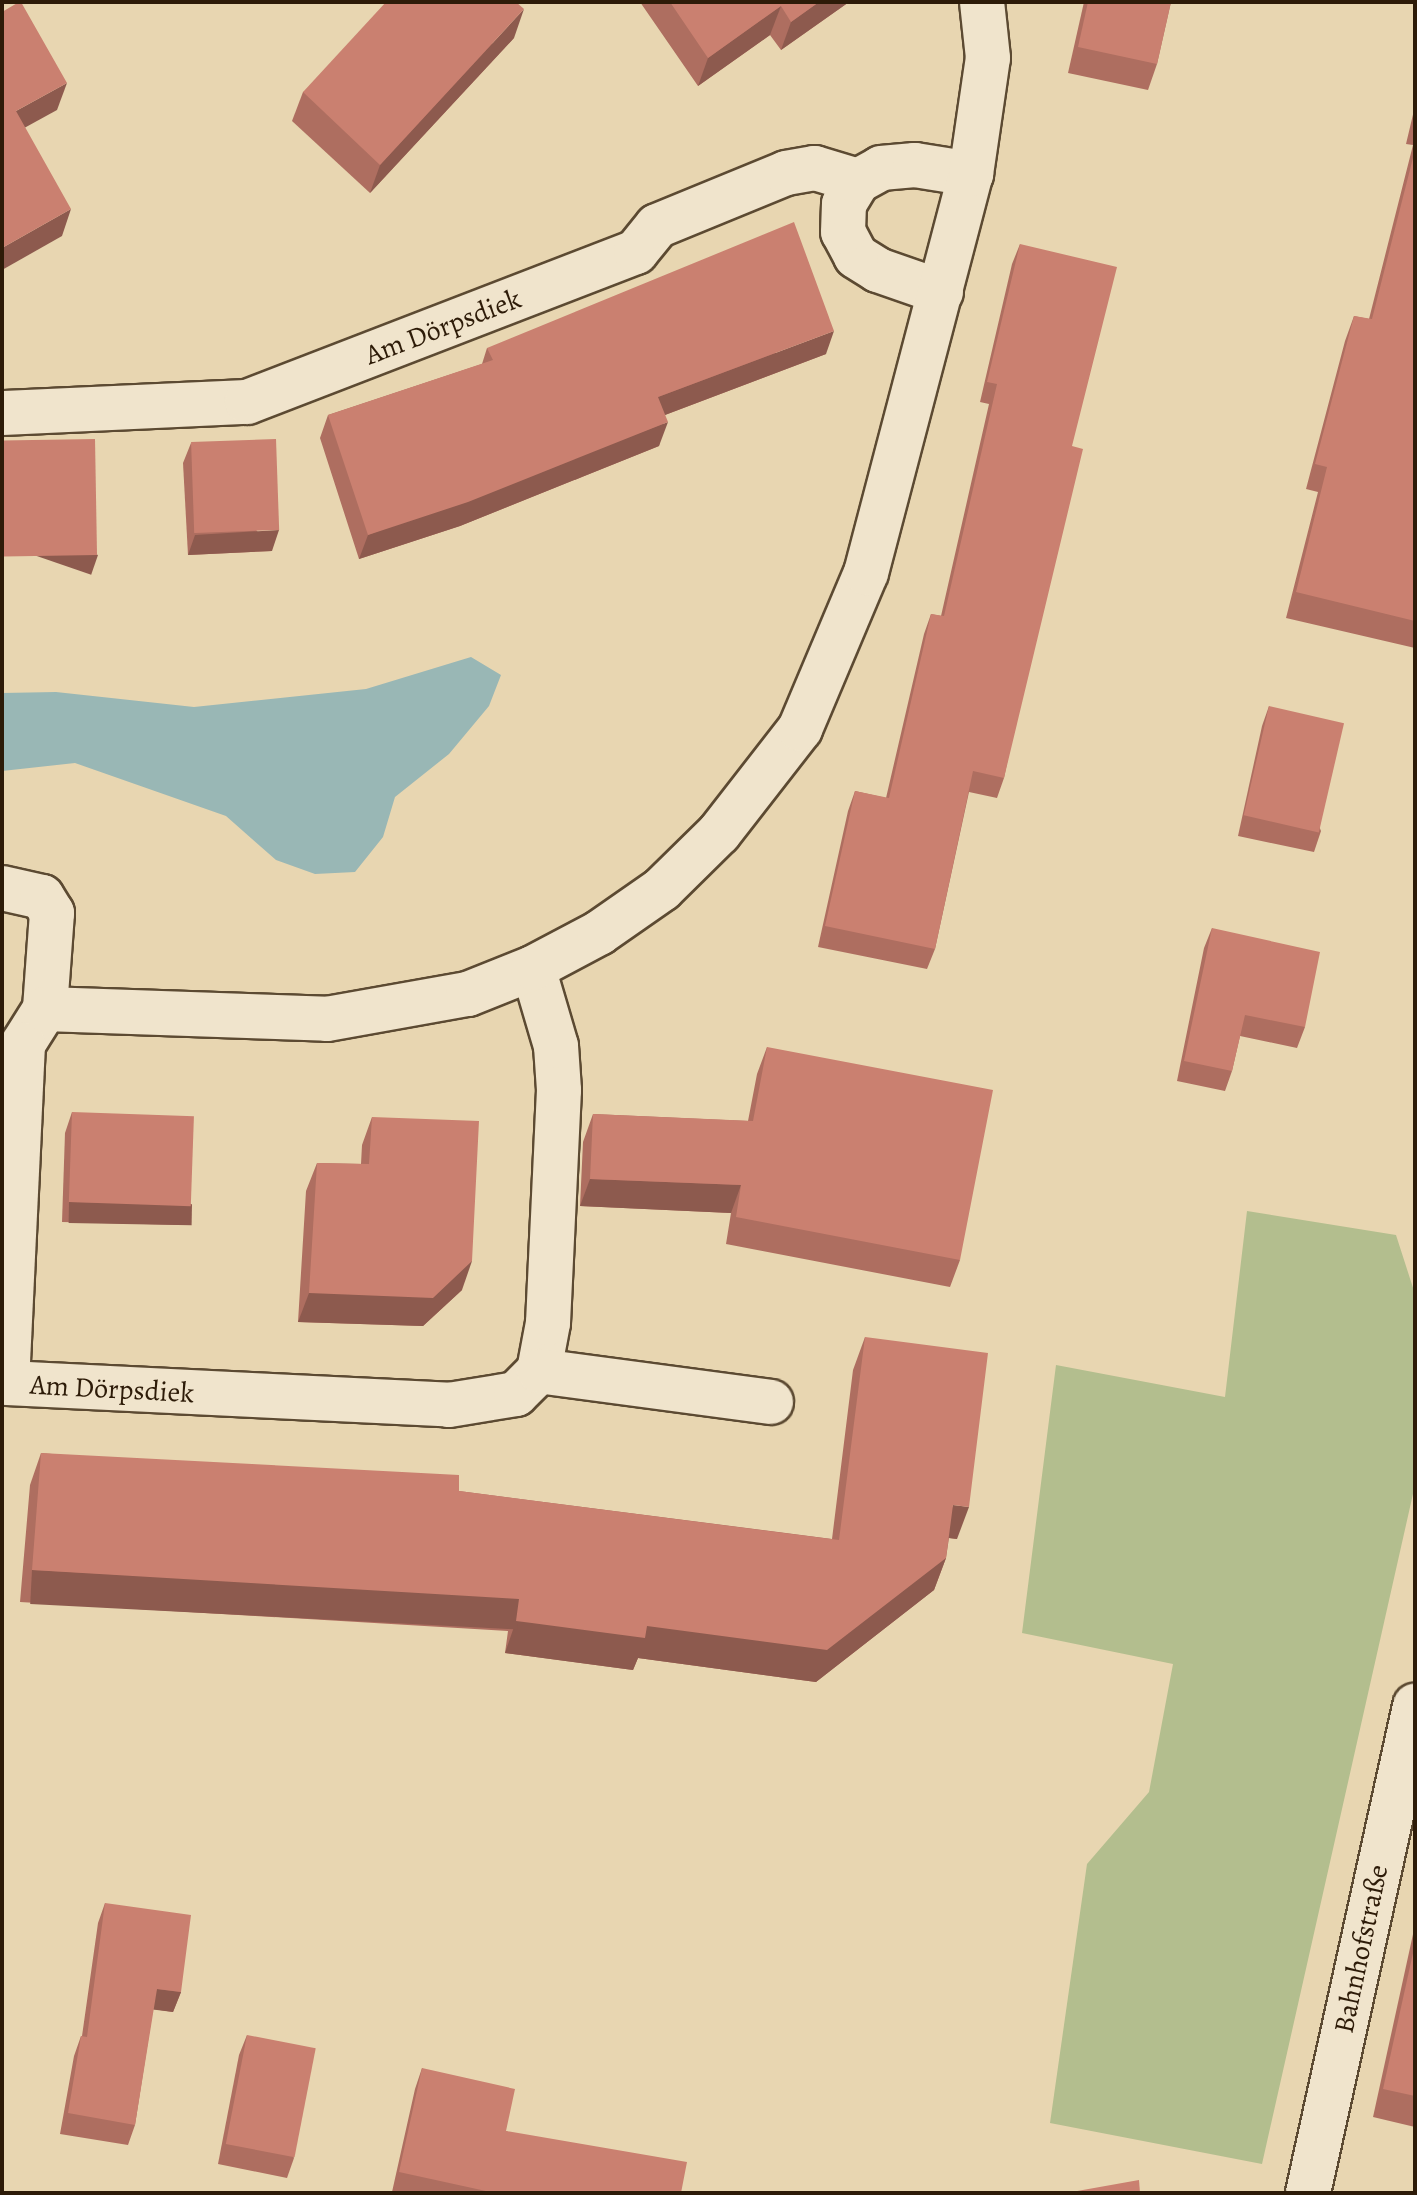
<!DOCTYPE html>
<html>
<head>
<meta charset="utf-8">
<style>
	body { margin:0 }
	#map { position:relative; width:1417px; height:2195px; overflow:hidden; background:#e8d6b1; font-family:Alegreya,serif }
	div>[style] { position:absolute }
	.green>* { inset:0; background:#b3be8e }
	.water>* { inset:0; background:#99b7b5 }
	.roads { filter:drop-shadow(2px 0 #5c4a32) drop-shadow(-2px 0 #5c4a32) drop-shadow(0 2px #5c4a32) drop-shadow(0 -2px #5c4a32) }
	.minor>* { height:44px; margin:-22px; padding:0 22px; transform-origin:22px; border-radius:22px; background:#f0e4cc }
	.wall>* { inset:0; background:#ae6e60 }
	.shaded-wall>* { inset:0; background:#8d5a4e; transform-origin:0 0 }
	.building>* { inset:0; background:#ca8070; transform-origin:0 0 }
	span { translate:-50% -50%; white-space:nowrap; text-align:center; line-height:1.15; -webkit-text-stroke:7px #f0e4cc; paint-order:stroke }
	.street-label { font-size:28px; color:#2d1b08 }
	.frame { position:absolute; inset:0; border:4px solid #2d1b08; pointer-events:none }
</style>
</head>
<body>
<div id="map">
	<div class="green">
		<i style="clip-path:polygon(1247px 1211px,1396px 1235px,1415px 1294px,1415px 1485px,1262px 2164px,1050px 2123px,1087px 1864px,1149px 1792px,1173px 1664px,1022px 1633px,1056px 1365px,1225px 1397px)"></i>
	</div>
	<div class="water">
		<i style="clip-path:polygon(471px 657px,501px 675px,489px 706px,449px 754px,395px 797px,383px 837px,355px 872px,315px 874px,276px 860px,226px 816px,75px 763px,2px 771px,2px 693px,56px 692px,194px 707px,366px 689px)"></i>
	</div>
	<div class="roads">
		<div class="minor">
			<i style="left:941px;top:292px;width:67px;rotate:-160.8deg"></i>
			<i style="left:878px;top:270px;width:26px;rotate:-148deg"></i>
			<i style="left:856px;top:256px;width:27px;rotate:-118deg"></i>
			<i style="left:843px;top:232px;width:28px;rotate:-88deg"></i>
			<i style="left:844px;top:204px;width:27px;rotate:-59deg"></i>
			<i style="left:858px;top:181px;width:26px;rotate:-29deg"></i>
			<i style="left:881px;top:168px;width:34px;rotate:-5deg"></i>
			<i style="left:915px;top:165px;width:57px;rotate:9.1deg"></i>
			<i style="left:2px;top:413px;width:245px;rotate:-2.6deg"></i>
			<i style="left:247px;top:402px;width:417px;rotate:-21.1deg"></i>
			<i style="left:636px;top:252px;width:33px;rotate:-51deg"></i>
			<i style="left:657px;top:226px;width:139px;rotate:-22.3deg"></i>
			<i style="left:786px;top:173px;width:29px;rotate:-10deg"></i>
			<i style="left:815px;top:168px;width:45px;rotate:16.8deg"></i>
			<i style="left:2px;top:888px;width:41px;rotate:12.7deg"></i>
			<i style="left:42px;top:897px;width:19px;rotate:58deg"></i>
			<i style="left:52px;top:913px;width:96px;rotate:94.2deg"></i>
			<i style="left:45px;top:1009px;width:41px;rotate:122.2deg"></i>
			<i style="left:23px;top:1044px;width:339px;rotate:92.7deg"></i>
			<i style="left:7px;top:1383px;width:443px;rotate:2.8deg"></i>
			<i style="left:449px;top:1405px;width:68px;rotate:-9.3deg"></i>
			<i style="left:516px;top:1394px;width:33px;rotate:-45deg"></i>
			<i style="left:539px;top:1371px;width:49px;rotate:-79.4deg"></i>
			<i style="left:548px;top:1323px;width:233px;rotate:-87.3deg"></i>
			<i style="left:559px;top:1090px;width:44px;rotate:-93.9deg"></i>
			<i style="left:556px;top:1046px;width:81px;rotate:-106.4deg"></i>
			<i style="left:45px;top:1009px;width:282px;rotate:2deg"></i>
			<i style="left:327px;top:1019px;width:143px;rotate:-10.1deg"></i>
			<i style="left:468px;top:994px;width:70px;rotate:-21.8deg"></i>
			<i style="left:533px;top:968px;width:75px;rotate:-27.9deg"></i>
			<i style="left:599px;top:933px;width:77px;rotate:-34.9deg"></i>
			<i style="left:662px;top:889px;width:80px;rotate:-44.5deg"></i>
			<i style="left:719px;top:833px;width:132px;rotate:-52.1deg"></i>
			<i style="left:800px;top:729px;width:169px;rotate:-67.1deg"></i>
			<i style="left:866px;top:573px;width:413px;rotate:-75.3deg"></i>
			<i style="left:971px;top:174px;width:117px;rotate:-81.7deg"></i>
			<i style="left:988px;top:58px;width:56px;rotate:-96.1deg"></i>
			<i style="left:539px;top:1371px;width:234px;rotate:7.6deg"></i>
			<i style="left:1308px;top:2193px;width:499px;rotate:-77.6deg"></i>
		</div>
	</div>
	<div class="wall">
		<i style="clip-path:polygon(640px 2px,849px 2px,781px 50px,770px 35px,698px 86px)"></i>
		<i style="clip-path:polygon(1084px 2px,1171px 2px,1157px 64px,1148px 90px,1068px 73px)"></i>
		<i style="clip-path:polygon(514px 38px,370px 193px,292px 121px,303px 92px)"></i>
		<i style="clip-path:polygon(1415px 106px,1415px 648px,1286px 618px,1318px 492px,1306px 489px,1345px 341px,1354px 316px,1369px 319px,1413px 145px,1406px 144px)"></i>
		<i style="clip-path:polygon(1020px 244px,1072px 446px,1004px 778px,997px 798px,969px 792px,935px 949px,927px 969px,818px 947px,848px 811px,855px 791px,886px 798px,924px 634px,931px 614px,941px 616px,989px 404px,980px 402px,1012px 264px)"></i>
		<i style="clip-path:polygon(487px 348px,826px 354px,665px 415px,659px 446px,460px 526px,359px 559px,320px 438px,328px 415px,482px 364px)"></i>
		<i style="clip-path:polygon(191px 443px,272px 551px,188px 555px,183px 463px)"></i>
		<i style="clip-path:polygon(1269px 706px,1321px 831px,1314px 852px,1238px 836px,1262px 726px)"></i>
		<i style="clip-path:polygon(1212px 928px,1305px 1027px,1297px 1048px,1240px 1036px,1232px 1071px,1225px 1091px,1177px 1081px,1204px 948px)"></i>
		<i style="clip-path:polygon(767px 1047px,960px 1260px,950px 1287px,726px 1244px,731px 1213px,580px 1206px,583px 1142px,593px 1114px,748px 1121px,757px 1074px)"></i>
		<i style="clip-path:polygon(72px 1112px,192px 1205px,184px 1225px,62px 1222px,65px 1133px)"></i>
		<i style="clip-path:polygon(372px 1117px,462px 1290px,423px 1326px,298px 1322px,306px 1191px,317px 1163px,361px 1164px,362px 1145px)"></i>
		<i style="clip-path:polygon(865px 1337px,957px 1539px,949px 1538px,946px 1558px,934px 1590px,816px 1682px,638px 1658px,633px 1670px,505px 1653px,508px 1631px,20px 1602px,30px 1485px,41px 1453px,459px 1491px,832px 1539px,853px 1370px)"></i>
		<i style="clip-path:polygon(105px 1903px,181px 1992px,173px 2012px,153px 2009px,135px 2125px,128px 2145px,60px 2134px,74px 2056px,81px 2036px,82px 2036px,98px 1923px)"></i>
		<i style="clip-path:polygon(1415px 1925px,1415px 2127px,1373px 2117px)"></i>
		<i style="clip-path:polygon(247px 2035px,294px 2158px,287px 2178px,218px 2164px,239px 2055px)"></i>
		<i style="clip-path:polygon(422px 2068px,506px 2131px,681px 2193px,397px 2193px,392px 2192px,415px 2089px)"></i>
	</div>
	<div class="shaded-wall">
		<i style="clip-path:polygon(819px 2px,849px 2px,781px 50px,791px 22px)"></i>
		<i style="clip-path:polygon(781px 6px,770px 35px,698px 86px,708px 58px)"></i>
		<i style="clip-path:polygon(524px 9px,514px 38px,370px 193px,380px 165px)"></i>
		<i style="clip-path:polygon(67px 83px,57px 110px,6px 138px,16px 111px)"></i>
		<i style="clip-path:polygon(71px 209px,62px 236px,2px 270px,2px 248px)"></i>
		<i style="clip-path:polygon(834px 331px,826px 354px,649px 421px,658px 397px)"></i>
		<i style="clip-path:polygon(668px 422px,659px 446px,460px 526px,359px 559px,368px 535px)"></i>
		<i style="clip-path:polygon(279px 530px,272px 551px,188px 555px,195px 535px)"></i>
		<i style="left:98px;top:555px;width:21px;height:96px;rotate:109deg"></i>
		<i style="clip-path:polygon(590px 1179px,741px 1185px,731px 1213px,580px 1206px)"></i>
		<i style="left:69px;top:1202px;width:123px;height:21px;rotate:1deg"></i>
		<i style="clip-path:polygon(472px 1261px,462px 1290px,423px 1326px,298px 1322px,309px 1293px)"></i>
		<i style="clip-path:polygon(953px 1505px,969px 1507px,957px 1539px,941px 1537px)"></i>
		<i style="clip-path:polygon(946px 1558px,934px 1590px,816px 1682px,638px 1658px,633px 1670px,505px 1653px,516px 1621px)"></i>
		<i style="left:32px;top:1570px;width:488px;height:34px;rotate:3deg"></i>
		<i style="clip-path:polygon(157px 1989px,181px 1992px,173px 2012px,149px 2009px)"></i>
	</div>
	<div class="building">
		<i style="clip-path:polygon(19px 2px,21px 2px,67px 83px,16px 111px,71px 209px,2px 248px,2px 12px)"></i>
		<i style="clip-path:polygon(386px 2px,516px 2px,524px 9px,380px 165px,303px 92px)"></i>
		<i style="clip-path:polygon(670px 2px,819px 2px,791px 22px,781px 6px,708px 58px)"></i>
		<i style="clip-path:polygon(1088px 2px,1171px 2px,1157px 64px,1078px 47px)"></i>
		<i style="clip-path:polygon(1415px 150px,1415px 621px,1296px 592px,1327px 467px,1315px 464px,1354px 316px,1372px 319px)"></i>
		<i style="clip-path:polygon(794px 222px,834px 331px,658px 397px,668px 422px,468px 502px,368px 535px,328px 415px,493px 360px,487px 348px)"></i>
		<i style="clip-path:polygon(1020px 244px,1117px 267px,1072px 446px,1083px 449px,1004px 778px,973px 771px,935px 949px,825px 926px,855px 791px,889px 798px,931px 614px,944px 616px,997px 384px,987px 382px)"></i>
		<i style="left:95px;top:439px;width:116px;height:93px;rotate:89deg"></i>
		<i style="left:276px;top:439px;width:91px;height:85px;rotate:88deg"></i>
		<i style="left:1269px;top:706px;width:77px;height:112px;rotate:13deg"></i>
		<i style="clip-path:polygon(1212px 928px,1320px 952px,1305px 1027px,1245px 1015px,1232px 1071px,1184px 1061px)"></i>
		<i style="clip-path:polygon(767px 1047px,993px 1090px,960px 1260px,736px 1217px,741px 1185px,590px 1179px,593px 1114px,753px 1121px)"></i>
		<i style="left:72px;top:1112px;width:122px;height:90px;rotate:2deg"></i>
		<i style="clip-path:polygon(372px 1117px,479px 1121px,472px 1261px,433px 1298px,309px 1293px,317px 1163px,369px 1164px)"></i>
		<i style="clip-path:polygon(865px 1337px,988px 1353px,969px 1507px,953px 1505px,946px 1558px,827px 1650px,647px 1626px,645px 1638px,516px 1621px,519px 1599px,32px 1570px,41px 1453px,459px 1475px,459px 1491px,839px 1540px)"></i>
		<i style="clip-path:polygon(105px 1903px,191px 1915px,181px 1992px,157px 1989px,135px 2125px,68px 2113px,81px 2036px,87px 2037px)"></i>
		<i style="clip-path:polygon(1415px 1944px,1415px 2096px,1383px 2089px)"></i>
		<i style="left:247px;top:2035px;width:70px;height:111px;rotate:11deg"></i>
		<i style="clip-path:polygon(422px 2068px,515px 2089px,506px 2131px,687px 2162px,681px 2193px,495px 2193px,399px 2172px)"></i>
		<i style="clip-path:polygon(1139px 2180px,1140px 2193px,1066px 2193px)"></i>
	</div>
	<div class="street-label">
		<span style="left:443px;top:327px;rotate:-21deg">Am Dörpsdiek</span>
		<span style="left:112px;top:1389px;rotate:3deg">Am Dörpsdiek</span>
		<span style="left:1361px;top:1949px;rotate:-78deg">Bahnhofstraße</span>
	</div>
	<div class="frame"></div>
</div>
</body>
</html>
